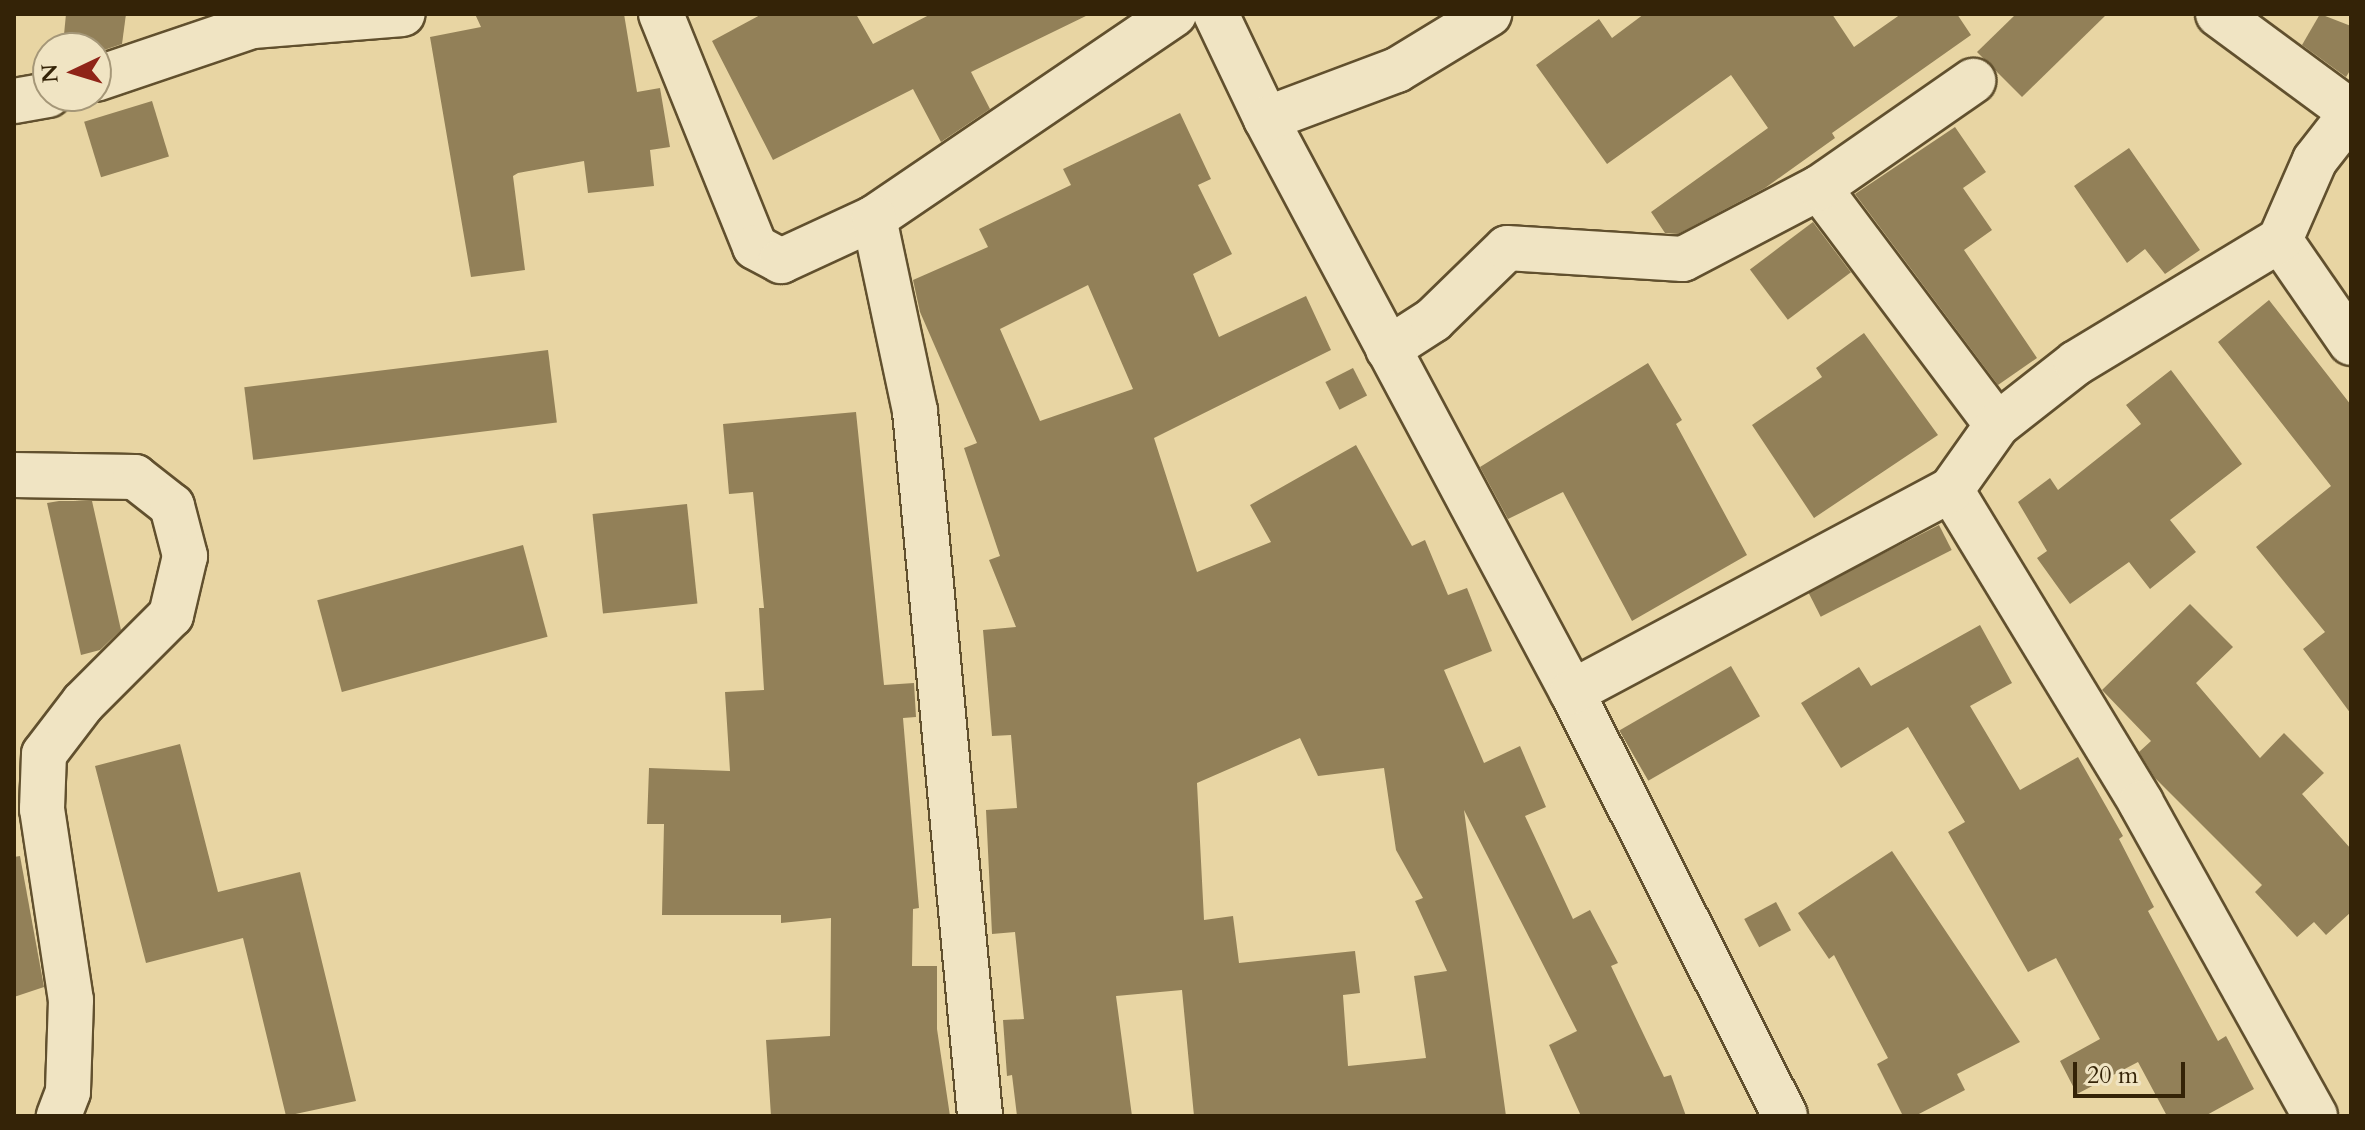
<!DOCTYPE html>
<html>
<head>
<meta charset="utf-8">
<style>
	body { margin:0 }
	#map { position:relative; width:2365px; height:1130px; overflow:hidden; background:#e8d5a3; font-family:Cardo,serif }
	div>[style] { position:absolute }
	.building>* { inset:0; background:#928058; transform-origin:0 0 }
	.roads { filter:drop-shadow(2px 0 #61502e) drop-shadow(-2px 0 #61502e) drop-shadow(0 2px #61502e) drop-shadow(0 -2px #61502e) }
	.minor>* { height:44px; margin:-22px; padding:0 22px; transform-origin:22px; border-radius:22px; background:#f0e4c3 }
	span { translate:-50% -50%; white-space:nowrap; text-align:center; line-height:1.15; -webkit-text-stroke:8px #f0e4c3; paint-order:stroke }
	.frame { position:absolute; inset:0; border:16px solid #342307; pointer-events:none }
	.north { position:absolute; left:32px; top:32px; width:80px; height:80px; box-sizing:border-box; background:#f0e4c3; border:2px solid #a59778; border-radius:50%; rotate:266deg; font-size:22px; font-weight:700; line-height:32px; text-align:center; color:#342307 }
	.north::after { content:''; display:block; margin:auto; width:28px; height:36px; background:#8f2418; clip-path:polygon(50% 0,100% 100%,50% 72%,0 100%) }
	.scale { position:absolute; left:2073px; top:1062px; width:112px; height:36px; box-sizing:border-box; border:4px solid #342307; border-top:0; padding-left:10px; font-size:24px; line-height:28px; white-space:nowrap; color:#342307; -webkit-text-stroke:6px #f0e4c3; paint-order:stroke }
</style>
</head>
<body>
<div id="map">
	<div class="building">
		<i style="clip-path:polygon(66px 14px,126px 14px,122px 44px,104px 50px,63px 45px)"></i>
		<i style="clip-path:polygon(475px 14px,624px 14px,637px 92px,660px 88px,670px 147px,650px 150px,654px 186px,588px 193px,584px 161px,518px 173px,513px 176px,525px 270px,471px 277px,430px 37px,481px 27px)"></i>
		<i style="clip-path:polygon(762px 14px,856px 14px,873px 44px,931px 14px,1090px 14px,971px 72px,990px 109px,941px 142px,913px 89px,773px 160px,712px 41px)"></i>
		<i style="clip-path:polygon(1644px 14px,1832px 14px,1854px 47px,1901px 14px,1957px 14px,1971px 35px,1832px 133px,1835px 138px,1765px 188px,1678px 234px,1665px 233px,1651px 212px,1768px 128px,1731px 75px,1607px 164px,1536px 65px,1599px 19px,1612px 38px)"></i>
		<i style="clip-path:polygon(2016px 14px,2107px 14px,2022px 97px,1977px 52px)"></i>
		<i style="clip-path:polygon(2320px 14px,2351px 26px,2351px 69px,2346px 77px,2302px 45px)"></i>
		<i style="left:152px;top:101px;width:58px;height:71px;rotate:73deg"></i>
		<i style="clip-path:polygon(evenodd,1180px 113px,1211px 179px,1198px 185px,1232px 254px,1193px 274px,1219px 337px,1306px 296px,1331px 350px,1154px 438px,1197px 572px,1271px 542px,1250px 505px,1356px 445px,1412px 546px,1425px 540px,1448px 595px,1467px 588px,1492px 651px,1444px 670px,1484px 763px,1520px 746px,1546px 807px,1525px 816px,1573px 919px,1590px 910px,1618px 963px,1611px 966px,1664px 1077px,1671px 1075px,1686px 1116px,1581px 1116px,1549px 1045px,1577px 1031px,1464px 810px,1506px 1116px,1194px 1116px,1182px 990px,1116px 996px,1132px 1116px,1017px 1116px,1012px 1075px,1007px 1076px,1003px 1020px,1024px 1019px,1015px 932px,992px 934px,986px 810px,1017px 808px,1011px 735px,992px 736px,983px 630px,1016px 627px,989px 560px,1000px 556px,964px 448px,977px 443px,920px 312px,913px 280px,988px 247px,979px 229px,1071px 185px,1063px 169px,1180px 113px,1088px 285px,1133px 389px,1040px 421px,1000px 329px,1088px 285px,1180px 113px,1300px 738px,1318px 776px,1384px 768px,1396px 850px,1423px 898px,1415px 901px,1447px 971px,1414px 976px,1426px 1058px,1348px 1066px,1343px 995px,1360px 993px,1355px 951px,1239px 963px,1233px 916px,1204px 920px,1197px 783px,1300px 738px)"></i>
		<i style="clip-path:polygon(1955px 127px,1986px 172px,1963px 188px,1992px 230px,1964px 250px,2037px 358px,1998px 385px,1855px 194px)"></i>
		<i style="clip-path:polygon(2129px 148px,2200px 250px,2165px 274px,2145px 249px,2127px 263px,2074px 186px)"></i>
		<i style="left:1813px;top:222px;width:63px;height:79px;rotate:53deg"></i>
		<i style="clip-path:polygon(2269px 300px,2351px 405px,2351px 714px,2303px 649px,2325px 632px,2256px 547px,2331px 486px,2218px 342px)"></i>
		<i style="clip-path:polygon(1864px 333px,1938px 435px,1814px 518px,1752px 425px,1822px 377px,1816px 368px)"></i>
		<i style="left:548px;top:350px;width:73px;height:306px;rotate:83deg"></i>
		<i style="clip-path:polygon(1648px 363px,1682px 420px,1676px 424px,1747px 555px,1632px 621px,1563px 492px,1508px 519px,1480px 467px)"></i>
		<i style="left:1353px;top:368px;width:31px;height:31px;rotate:63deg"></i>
		<i style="clip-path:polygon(2171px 370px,2242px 464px,2170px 520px,2196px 552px,2150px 589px,2129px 562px,2070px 604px,2037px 558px,2047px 551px,2018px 502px,2050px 478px,2058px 490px,2141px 424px,2126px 405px)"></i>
		<i style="clip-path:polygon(856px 412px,884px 685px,914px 683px,916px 717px,903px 718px,919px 908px,913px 909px,912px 966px,937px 966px,937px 1029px,950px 1116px,771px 1116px,766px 1040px,830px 1036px,831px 918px,781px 923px,781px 915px,662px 915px,664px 824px,647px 824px,649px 768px,730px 771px,725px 692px,764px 690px,759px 608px,764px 608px,753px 492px,729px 494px,723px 424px)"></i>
		<i style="clip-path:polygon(59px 501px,92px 501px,121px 630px,100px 650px,81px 655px,47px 503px)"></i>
		<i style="left:687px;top:504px;width:100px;height:95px;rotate:84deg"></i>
		<i style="left:1939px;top:525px;width:28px;height:147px;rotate:63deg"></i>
		<i style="left:523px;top:545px;width:95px;height:213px;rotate:75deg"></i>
		<i style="clip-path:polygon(2190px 604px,2233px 647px,2196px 683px,2260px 758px,2284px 733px,2324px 773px,2302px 794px,2351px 849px,2351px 912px,2326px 935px,2314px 922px,2297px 937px,2255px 892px,2262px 885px,2155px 778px,2139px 752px,2151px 741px,2102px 690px)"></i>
		<i style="clip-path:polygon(1980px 625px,2012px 683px,1970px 706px,2020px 790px,2078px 757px,2123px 836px,2119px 839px,2154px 907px,2148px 911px,2218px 1041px,2226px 1036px,2254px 1089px,2205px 1116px,2167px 1116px,2138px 1062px,2077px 1094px,2060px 1061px,2100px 1039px,2056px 958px,2028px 972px,1948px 832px,1965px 822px,1908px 727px,1841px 768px,1801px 703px,1859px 667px,1871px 686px)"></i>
		<i style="left:1731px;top:666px;width:58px;height:129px;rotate:60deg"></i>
		<i style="clip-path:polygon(180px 744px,218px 892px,300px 872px,356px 1101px,286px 1116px,243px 938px,146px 963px,95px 766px)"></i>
		<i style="clip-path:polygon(1892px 851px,2020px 1042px,1957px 1074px,1965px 1090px,1915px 1116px,1903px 1116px,1877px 1064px,1888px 1058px,1834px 955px,1829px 959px,1798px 913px)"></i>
		<i style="clip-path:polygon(20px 856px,44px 987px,14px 997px,14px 857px)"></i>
		<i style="left:1776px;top:902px;width:32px;height:36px;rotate:62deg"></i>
	</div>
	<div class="roads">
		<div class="minor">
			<i style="left:661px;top:14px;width:251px;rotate:68deg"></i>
			<i style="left:755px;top:247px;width:30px;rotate:28deg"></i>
			<i style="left:781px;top:261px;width:102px;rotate:-24.8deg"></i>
			<i style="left:874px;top:218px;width:363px;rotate:-34.2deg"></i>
			<i style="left:1216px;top:14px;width:116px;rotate:64.5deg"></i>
			<i style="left:1266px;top:119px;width:650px;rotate:61.9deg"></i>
			<i style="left:1572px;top:692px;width:474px;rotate:63.3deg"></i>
			<i style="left:2218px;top:14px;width:165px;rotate:36.4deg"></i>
			<i style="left:96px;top:79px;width:166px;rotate:-18.7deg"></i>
			<i style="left:253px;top:26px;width:150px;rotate:-4.6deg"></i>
			<i style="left:14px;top:101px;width:35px;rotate:-10deg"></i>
			<i style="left:1266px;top:119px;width:140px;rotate:-20.5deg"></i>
			<i style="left:1397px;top:70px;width:108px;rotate:-31.3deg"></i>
			<i style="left:1819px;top:188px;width:296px;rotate:53.1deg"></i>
			<i style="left:874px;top:218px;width:197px;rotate:78deg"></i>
			<i style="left:915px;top:411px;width:708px;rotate:84.73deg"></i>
			<i style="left:2280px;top:240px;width:125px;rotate:55.4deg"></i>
			<i style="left:1388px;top:349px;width:54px;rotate:-32.8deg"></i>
			<i style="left:1433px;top:320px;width:103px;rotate:-44.2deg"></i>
			<i style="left:1507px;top:248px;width:176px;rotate:3.6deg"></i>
			<i style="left:1683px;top:259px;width:153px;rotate:-27.6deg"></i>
			<i style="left:1819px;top:188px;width:188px;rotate:-34.8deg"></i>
			<i style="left:14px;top:475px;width:121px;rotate:0.9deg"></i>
			<i style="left:135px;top:477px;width:47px;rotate:38.1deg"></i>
			<i style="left:172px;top:506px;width:52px;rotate:75.4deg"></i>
			<i style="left:185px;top:556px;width:61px;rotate:103.3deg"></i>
			<i style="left:171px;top:615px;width:124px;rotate:135deg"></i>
			<i style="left:83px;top:703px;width:64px;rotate:127.4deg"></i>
			<i style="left:44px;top:754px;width:55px;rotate:92.1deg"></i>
			<i style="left:42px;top:809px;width:193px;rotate:81.4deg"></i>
			<i style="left:71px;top:1000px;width:92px;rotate:91.9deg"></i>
			<i style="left:68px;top:1092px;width:26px;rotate:111deg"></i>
			<i style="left:1951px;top:490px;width:366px;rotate:58.7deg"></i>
			<i style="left:2141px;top:803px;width:358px;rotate:60.9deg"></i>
			<i style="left:1572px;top:692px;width:429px;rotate:-28.1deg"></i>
			<i style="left:1951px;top:490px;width:80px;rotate:-54.7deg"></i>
			<i style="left:1997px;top:425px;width:100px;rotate:-38.1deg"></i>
			<i style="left:2076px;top:363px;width:238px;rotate:-31.1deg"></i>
			<i style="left:2280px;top:240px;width:87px;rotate:-66.4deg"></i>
			<i style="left:2315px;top:160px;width:58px;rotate:-52deg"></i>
		</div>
	</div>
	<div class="frame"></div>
	<div class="north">N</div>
	<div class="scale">20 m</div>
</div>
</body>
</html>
